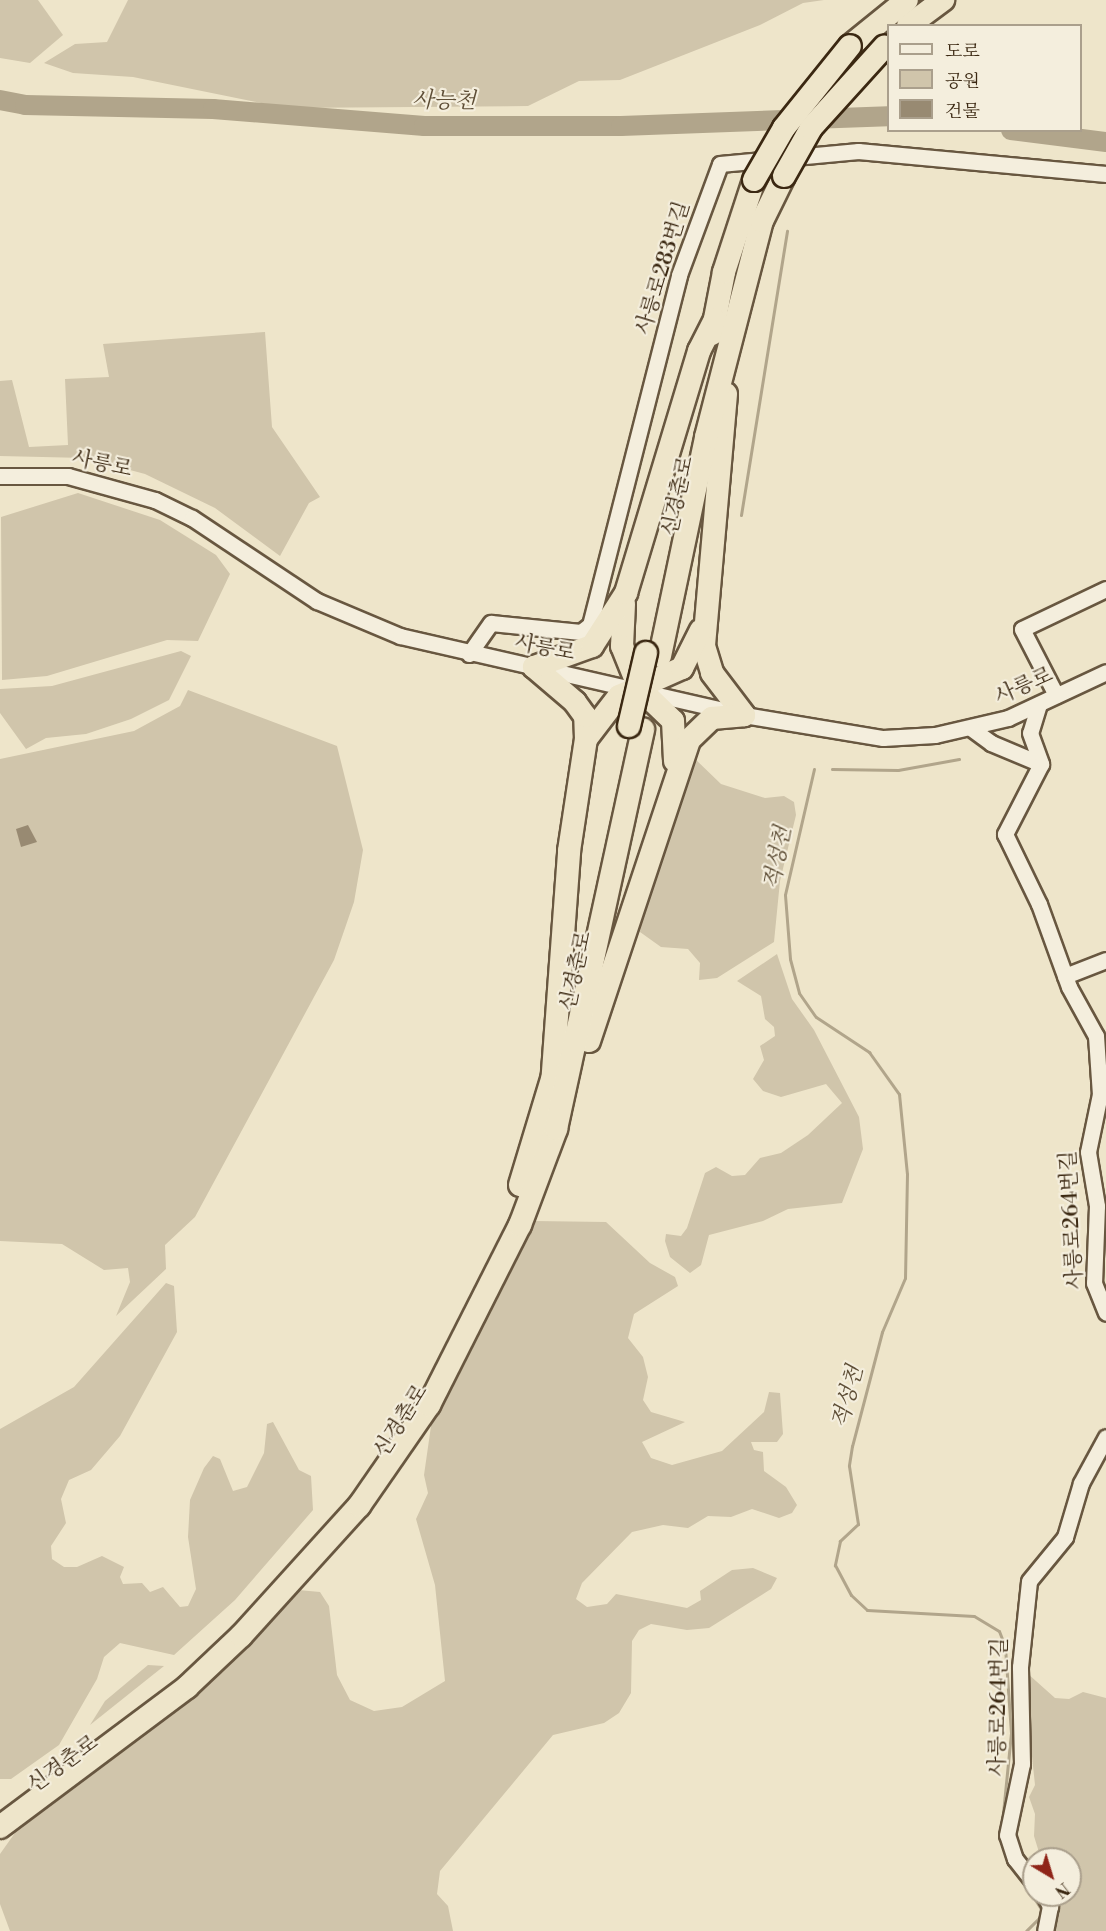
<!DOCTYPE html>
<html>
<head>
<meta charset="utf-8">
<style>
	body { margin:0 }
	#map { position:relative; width:1106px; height:1931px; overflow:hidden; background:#eee5ca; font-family:"Libre Bodoni","Noto Serif KR",serif }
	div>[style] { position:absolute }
	.green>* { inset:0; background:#d0c5ab }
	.stream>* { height:3px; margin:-1.5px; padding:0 1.5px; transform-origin:1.5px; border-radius:1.5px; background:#b1a58b }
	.river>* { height:20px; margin:-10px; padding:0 10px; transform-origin:10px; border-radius:10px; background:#b1a58b }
	.building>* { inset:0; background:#988a72 }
	.roads { filter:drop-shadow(2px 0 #685740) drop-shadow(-2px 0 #685740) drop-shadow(0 2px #685740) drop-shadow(0 -2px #685740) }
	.minor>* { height:15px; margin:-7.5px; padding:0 7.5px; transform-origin:7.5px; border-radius:7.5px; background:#f4eedd }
	.highway>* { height:22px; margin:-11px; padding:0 11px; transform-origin:11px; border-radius:11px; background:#eee5ca }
	.bridges { filter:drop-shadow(2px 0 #3b2812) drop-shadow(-2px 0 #3b2812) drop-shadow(0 2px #3b2812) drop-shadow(0 -2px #3b2812) }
	.highway-bridge>* { height:22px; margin:-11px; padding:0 11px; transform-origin:11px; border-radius:11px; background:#eee5ca }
	span { translate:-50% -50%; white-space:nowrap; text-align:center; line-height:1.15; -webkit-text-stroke:4.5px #f4eedd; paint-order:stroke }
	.street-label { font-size:21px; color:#3b2812 }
	.water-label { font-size:22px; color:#5e4e36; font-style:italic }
	.legend { position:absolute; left:887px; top:24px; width:195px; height:108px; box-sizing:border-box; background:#f4eedd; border:2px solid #aa9f8c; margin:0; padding:8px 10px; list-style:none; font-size:18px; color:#3b2812 }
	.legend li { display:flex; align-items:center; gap:12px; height:30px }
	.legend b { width:30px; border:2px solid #aa9f8c }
	.north { position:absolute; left:1022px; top:1847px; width:60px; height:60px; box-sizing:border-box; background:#f4eedd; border:2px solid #aa9f8c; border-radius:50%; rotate:142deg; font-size:16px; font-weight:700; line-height:24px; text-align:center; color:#3b2812 }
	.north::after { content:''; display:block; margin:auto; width:21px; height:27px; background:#8f2418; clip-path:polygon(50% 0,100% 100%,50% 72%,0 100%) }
</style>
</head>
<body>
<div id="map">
	<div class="green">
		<i style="clip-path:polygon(0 0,38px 0,63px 35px,30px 63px,0 58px)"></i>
		<i style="clip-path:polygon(128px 0,824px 0,803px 3px,760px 25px,620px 80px,579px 81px,528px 106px,286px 108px,133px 77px,73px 73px,44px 63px,75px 44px,107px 42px)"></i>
		<i style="clip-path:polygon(265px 332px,272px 427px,320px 497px,309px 503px,280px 556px,215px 508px,145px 474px,85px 458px,0 456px,0 381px,12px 380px,29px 447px,68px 445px,65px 379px,109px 377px,103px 344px)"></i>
		<i style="clip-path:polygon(78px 493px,160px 520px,216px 555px,230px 574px,198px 641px,167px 640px,47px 676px,2px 680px,1px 517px)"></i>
		<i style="clip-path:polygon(181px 651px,191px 656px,169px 700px,131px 719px,86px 734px,46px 738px,26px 749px,0 713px,0 689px,52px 686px)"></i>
		<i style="clip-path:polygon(188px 690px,337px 746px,363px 850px,354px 902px,334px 960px,195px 1217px,165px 1245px,166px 1269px,116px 1316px,130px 1282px,128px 1268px,104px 1270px,62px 1244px,0 1241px,0 759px,134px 731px,180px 706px)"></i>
		<i style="clip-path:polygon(693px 757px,721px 784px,765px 798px,784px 796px,794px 802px,796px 815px,780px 881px,774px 942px,717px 978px,699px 980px,700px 963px,688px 949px,661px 947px,640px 932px,643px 910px)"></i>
		<i style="clip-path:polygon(777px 954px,792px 999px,814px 1030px,859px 1117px,863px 1149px,842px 1203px,788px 1209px,763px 1221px,709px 1235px,701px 1265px,690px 1273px,670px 1257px,665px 1241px,666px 1234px,681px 1236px,687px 1228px,705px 1173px,716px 1167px,732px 1176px,745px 1175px,760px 1158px,781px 1153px,808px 1135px,842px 1103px,826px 1084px,781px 1097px,763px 1091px,753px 1079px,764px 1060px,760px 1046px,775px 1036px,774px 1027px,765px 1019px,761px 996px,737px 981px)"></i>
		<i style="clip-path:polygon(534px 1221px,606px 1222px,650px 1263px,675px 1277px,678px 1286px,634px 1314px,628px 1338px,643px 1357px,648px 1377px,643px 1400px,651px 1412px,685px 1422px,642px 1442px,651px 1458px,672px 1465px,722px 1451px,764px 1412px,769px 1392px,780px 1393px,783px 1434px,777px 1442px,751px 1442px,754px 1450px,763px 1452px,764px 1471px,786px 1487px,797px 1505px,792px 1513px,779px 1518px,752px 1509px,731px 1517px,708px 1516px,688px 1528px,663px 1525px,632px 1532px,582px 1583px,576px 1599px,587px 1607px,607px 1604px,616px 1594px,687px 1608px,701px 1600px,700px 1591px,732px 1570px,753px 1568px,777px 1578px,771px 1589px,709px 1628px,687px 1630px,651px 1624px,639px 1630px,632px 1641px,631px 1693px,619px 1713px,604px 1723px,553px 1735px,440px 1871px,437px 1894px,448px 1906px,453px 1931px,10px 1931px,0 1904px,0 1854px,17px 1830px,250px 1641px,298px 1590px,320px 1592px,329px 1606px,337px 1675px,350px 1700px,374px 1711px,402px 1707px,445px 1681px,435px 1585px,416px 1519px,428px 1493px,424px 1475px,433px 1412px,470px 1351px)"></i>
		<i style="clip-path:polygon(166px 1283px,174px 1286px,177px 1332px,120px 1436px,91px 1470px,69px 1480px,61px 1499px,66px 1523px,51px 1546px,52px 1559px,64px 1567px,77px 1567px,102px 1556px,124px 1567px,120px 1577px,123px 1584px,142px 1583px,150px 1592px,163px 1587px,180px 1607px,188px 1606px,196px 1589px,188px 1537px,190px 1500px,204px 1468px,213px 1456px,220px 1459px,233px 1491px,247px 1487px,264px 1453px,267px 1424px,273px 1422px,299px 1470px,311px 1476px,313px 1510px,235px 1600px,174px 1655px,120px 1643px,104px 1657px,97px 1679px,59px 1745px,11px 1779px,0 1779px,0 1429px,74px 1387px)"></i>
		<i style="clip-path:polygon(148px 1665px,164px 1666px,90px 1725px,105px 1701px)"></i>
		<i style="clip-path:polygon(1027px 1673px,1055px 1698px,1069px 1699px,1083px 1692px,1106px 1698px,1106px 1931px,1050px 1931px,1060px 1903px,1057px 1895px,1070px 1895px,1070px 1859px,1041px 1859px,1034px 1836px,1035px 1814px,1029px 1797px,1035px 1785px,1029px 1728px,1023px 1714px)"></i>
	</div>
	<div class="stream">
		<i style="left:741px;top:515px;width:288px;rotate:-80.8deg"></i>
		<i style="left:814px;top:769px;width:129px;rotate:103deg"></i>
		<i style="left:785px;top:895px;width:64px;rotate:85.5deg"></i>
		<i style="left:790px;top:959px;width:35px;rotate:75deg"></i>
		<i style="left:799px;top:993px;width:29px;rotate:55deg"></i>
		<i style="left:816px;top:1017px;width:64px;rotate:33.4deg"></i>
		<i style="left:869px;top:1052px;width:52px;rotate:54.5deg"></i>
		<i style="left:899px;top:1094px;width:80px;rotate:84.3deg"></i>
		<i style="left:907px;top:1174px;width:104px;rotate:91.1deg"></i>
		<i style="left:905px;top:1278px;width:59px;rotate:113.1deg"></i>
		<i style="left:882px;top:1332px;width:118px;rotate:104.7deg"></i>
		<i style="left:852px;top:1446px;width:20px;rotate:99deg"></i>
		<i style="left:849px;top:1466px;width:59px;rotate:81.2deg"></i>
		<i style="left:858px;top:1524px;width:25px;rotate:137deg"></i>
		<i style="left:840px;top:1541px;width:25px;rotate:102deg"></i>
		<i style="left:835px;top:1565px;width:34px;rotate:62deg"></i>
		<i style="left:851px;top:1595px;width:22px;rotate:43deg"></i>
		<i style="left:867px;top:1610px;width:107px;rotate:3.2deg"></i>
		<i style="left:974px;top:1616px;width:29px;rotate:31deg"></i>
		<i style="left:999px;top:1631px;width:17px;rotate:69deg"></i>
		<i style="left:1005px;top:1647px;width:86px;rotate:86deg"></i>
		<i style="left:1011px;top:1733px;width:101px;rotate:95.7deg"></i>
		<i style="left:832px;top:769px;width:66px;rotate:0.9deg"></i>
		<i style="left:898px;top:770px;width:62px;rotate:-10.2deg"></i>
		<i style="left:1023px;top:1881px;width:38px;rotate:57deg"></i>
		<i style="left:1044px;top:1913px;width:25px;rotate:135deg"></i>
	</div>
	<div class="river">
		<i style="left:0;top:100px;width:25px;rotate:11deg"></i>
		<i style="left:25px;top:105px;width:188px;rotate:1.2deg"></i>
		<i style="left:213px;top:109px;width:212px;rotate:4.6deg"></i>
		<i style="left:424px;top:126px;width:197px"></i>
		<i style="left:621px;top:126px;width:267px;rotate:-2.1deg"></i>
		<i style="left:1011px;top:130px;width:96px;rotate:7.2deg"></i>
	</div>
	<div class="building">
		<i style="clip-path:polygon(28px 825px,37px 842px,21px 847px,16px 829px)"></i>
	</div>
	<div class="roads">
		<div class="minor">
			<i style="left:0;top:476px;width:68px"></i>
			<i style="left:68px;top:476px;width:90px;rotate:15.4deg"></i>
			<i style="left:155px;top:500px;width:41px;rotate:25.9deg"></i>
			<i style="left:192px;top:518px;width:150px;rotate:33.6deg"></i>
			<i style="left:317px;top:601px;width:90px;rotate:22.9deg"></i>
			<i style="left:400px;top:636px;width:353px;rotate:12.9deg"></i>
			<i style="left:744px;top:715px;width:141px;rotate:9.4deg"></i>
			<i style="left:883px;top:738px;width:52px;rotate:-3.3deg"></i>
			<i style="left:935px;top:735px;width:75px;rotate:-13.1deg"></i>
			<i style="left:1008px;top:718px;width:108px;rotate:-25.1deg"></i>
			<i style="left:469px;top:654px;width:38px;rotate:-55deg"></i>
			<i style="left:491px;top:623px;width:90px;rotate:5.7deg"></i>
			<i style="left:581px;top:632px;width:11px;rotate:-38deg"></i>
			<i style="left:590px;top:625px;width:361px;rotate:-75.7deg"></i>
			<i style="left:679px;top:275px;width:118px;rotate:-69.7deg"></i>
			<i style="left:720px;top:164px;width:139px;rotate:-5.4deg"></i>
			<i style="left:858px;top:151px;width:249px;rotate:5.3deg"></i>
			<i style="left:1056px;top:695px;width:74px;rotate:-117.3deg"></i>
			<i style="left:1022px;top:629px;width:93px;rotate:-25.5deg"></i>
			<i style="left:1039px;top:704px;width:30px;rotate:107deg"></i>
			<i style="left:1030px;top:733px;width:33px;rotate:70deg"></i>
			<i style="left:972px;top:729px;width:24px;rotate:36deg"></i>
			<i style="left:991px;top:743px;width:54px;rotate:22.8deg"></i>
			<i style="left:1041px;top:764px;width:79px;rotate:117.2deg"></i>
			<i style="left:1005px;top:834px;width:78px;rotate:64.1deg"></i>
			<i style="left:1039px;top:904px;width:88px;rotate:70.1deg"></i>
			<i style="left:1069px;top:987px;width:56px;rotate:61.1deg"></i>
			<i style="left:1096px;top:1036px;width:58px;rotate:86.1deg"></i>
			<i style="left:1100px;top:1094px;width:59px;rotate:101.7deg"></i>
			<i style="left:1088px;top:1152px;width:55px;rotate:80.5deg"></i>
			<i style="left:1097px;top:1206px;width:77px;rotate:92.2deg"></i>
			<i style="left:1094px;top:1283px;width:32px;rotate:68deg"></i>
			<i style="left:1065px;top:976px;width:44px;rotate:-21.3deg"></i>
			<i style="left:1034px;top:1883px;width:31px;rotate:-128deg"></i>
			<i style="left:1015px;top:1859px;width:25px;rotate:-108deg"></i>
			<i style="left:1007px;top:1835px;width:73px;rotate:-78.1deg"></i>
			<i style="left:1022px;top:1764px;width:97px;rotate:-91.2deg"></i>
			<i style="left:1020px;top:1667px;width:86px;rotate:-84deg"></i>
			<i style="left:1029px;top:1581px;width:57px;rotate:-50.7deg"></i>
			<i style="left:1065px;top:1537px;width:56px;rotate:-73.5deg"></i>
			<i style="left:1081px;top:1483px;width:52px;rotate:-61.5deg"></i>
			<i style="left:1044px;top:1895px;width:13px;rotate:61deg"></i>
			<i style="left:1050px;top:1906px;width:25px;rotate:101deg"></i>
		</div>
		<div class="highway">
			<i style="left:908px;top:26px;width:44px;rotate:-36.6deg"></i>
			<i style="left:850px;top:46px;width:73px;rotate:-38.9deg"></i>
			<i style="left:712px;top:334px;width:63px;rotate:-79deg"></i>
			<i style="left:724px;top:272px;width:97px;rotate:-71.9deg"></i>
			<i style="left:726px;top:394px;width:253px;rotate:95deg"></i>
			<i style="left:704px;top:646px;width:28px;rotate:73deg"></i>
			<i style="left:712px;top:673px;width:53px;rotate:52.7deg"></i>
			<i style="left:624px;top:604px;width:42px;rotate:92.7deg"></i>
			<i style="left:622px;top:646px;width:45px;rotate:68deg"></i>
			<i style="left:639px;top:688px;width:47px;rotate:44.1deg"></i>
			<i style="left:673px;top:721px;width:40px;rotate:87.1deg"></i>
			<i style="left:660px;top:656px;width:224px;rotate:-78.1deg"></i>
			<i style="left:706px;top:437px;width:223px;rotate:-75.5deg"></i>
			<i style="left:762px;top:221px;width:50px;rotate:-63.9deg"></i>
			<i style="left:586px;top:739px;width:54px;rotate:-52.5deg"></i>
			<i style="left:619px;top:696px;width:69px;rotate:-24deg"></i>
			<i style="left:682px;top:668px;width:42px;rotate:-63.4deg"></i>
			<i style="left:589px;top:1041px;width:317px;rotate:-71.6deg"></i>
			<i style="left:689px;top:740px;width:32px;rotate:-44deg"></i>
			<i style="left:712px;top:718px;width:32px;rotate:-5deg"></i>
			<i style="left:552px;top:1085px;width:235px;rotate:-85.8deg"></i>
			<i style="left:569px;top:851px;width:113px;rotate:-81.4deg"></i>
			<i style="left:586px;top:739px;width:23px;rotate:-92deg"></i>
			<i style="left:585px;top:716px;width:17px;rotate:-126deg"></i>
			<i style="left:575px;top:702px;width:54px;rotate:-139.5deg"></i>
			<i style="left:534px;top:667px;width:62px;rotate:-19.9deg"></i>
			<i style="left:592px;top:646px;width:63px;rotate:-57.3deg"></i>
			<i style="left:626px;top:593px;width:253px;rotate:-73.2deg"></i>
			<i style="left:699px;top:351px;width:35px;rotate:-63deg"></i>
			<i style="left:520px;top:1185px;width:114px;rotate:-73.2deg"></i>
			<i style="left:0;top:1827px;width:234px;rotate:-36.8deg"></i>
			<i style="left:187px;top:1687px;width:74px;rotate:-43.4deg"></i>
			<i style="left:241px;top:1636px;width:176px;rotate:-47.8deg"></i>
			<i style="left:359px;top:1506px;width:123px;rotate:-55.3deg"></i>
			<i style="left:429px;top:1405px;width:202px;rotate:-63.2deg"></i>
			<i style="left:520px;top:1225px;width:103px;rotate:-69.4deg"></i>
			<i style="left:556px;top:1129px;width:409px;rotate:-77.7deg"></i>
		</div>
	</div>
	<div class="bridges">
		<div class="highway-bridge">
			<i style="left:784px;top:176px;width:55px;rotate:-60.6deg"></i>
			<i style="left:811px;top:128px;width:110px;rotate:-47.9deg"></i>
			<i style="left:754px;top:180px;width:60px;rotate:-60deg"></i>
			<i style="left:784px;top:128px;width:105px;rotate:-51.2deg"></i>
			<i style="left:629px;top:726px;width:75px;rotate:-76.9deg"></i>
		</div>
	</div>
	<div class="street-label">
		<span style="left:663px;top:268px;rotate:-73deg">사릉로283번길</span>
		<span style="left:102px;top:464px;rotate:12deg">사릉로</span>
		<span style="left:678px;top:496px;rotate:-78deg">신경춘로</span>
		<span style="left:545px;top:648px;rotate:11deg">사릉로</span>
		<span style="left:1024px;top:686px;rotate:-24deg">사릉로</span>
		<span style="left:576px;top:971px;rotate:-78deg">신경춘로</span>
		<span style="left:1072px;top:1220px;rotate:-93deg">사릉로264번길</span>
		<span style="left:401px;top:1421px;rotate:-58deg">신경춘로</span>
		<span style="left:999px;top:1707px;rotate:-89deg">사릉로264번길</span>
		<span style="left:63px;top:1764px;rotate:-36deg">신경춘로</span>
	</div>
	<div class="water-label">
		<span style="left:444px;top:101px;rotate:1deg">사능천</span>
		<span style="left:778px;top:858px;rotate:-79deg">적성천</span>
		<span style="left:848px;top:1397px;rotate:-75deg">적성천</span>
	</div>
	<ul class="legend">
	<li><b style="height:8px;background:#f4eedd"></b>도로</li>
	<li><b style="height:16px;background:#d0c5ab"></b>공원</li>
	<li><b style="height:16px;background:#988a72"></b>건물</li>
	</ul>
	<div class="north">N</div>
</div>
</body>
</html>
